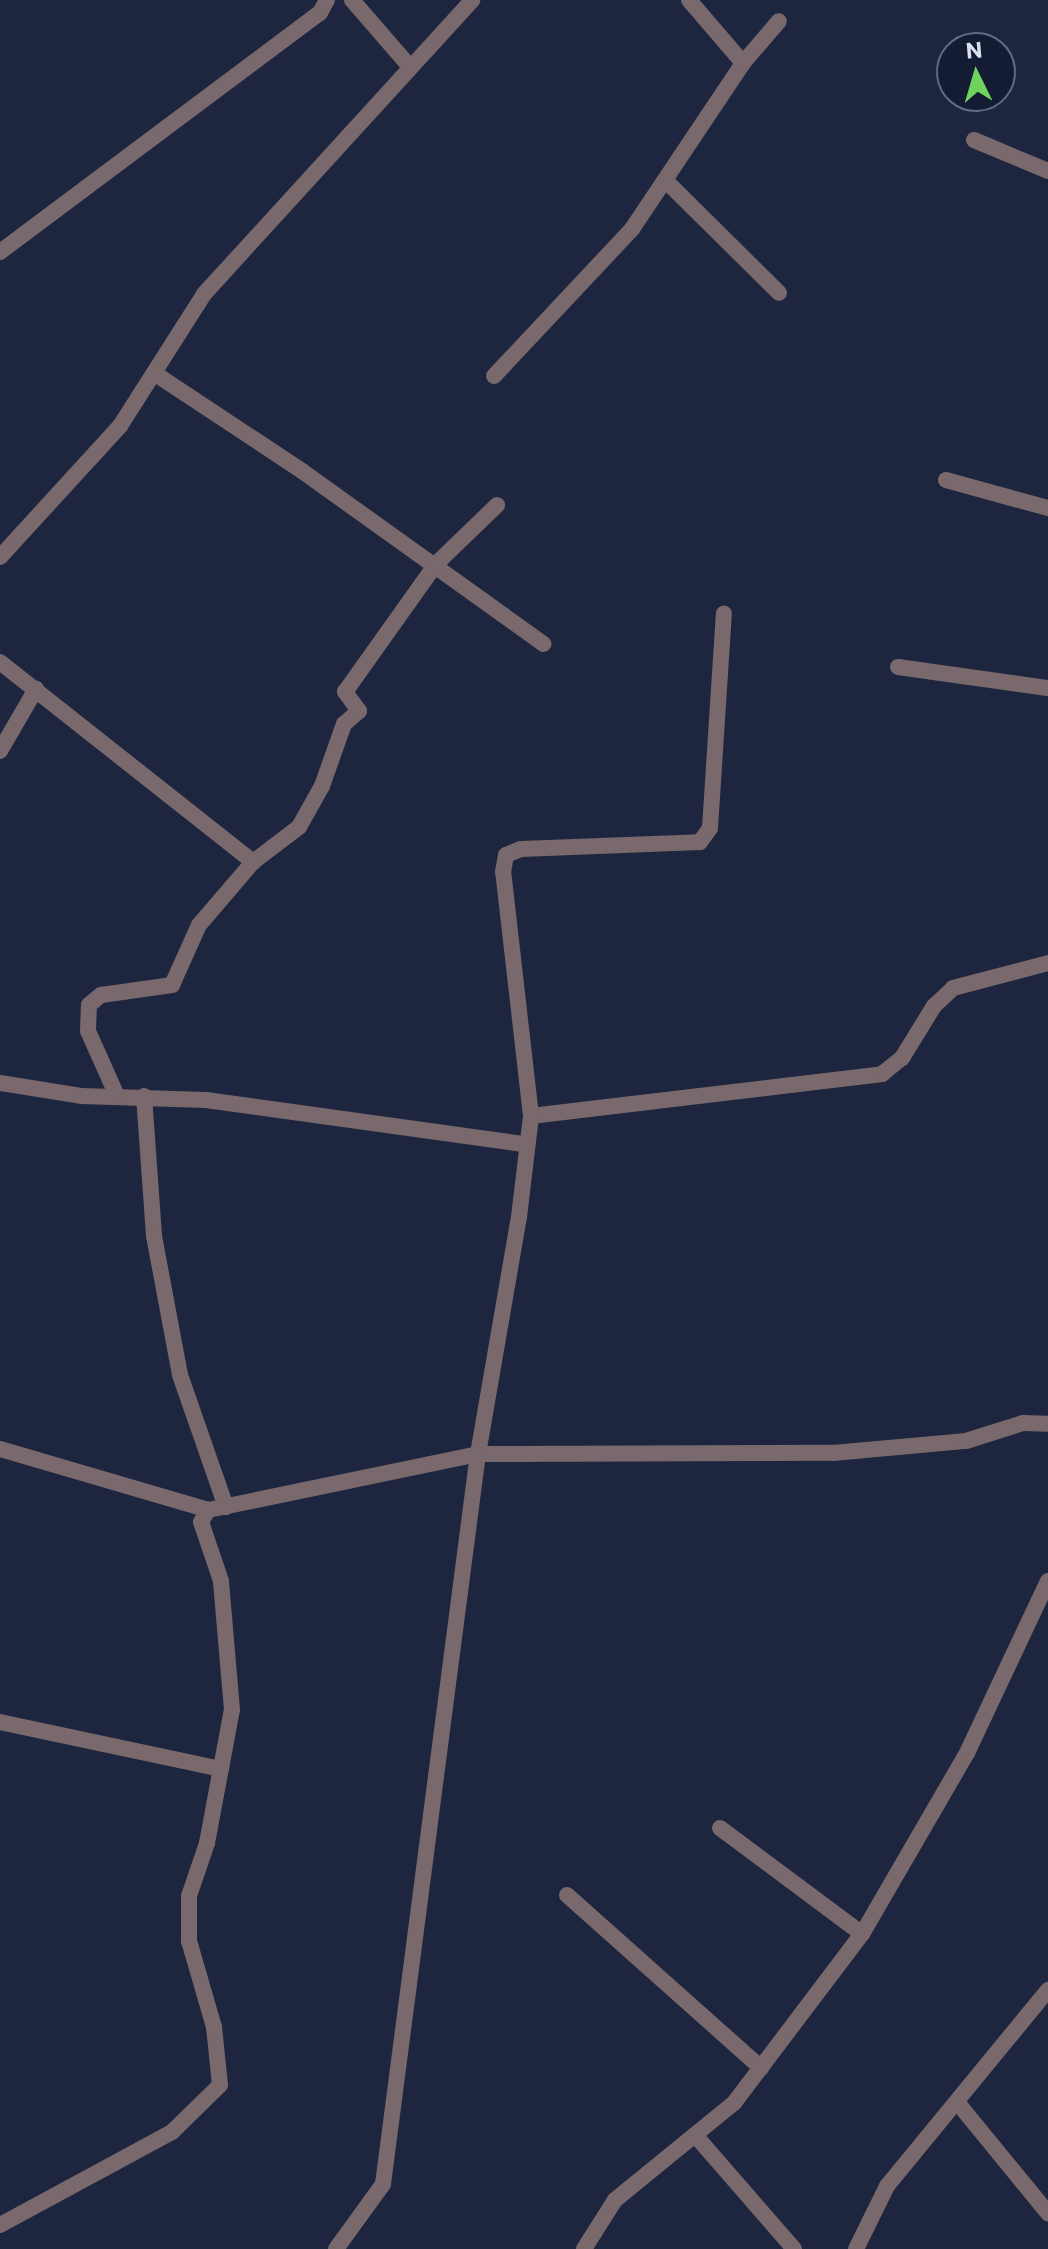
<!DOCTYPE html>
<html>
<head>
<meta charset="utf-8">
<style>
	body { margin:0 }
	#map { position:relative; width:1048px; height:2249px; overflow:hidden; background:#1d263e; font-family:Commissioner,sans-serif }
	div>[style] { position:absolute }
	.street>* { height:16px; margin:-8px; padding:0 8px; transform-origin:8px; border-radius:8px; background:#79696c }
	span { translate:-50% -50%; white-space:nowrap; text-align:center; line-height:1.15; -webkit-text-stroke:6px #141c33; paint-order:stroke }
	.north { position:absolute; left:936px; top:32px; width:80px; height:80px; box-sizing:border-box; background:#141c33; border:2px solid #636a7f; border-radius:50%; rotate:355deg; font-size:22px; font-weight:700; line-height:32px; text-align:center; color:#d9e0f0 }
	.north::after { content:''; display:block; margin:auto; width:28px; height:36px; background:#71d25e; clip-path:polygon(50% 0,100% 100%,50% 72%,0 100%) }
</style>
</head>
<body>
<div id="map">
	<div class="street">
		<i style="left:352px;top:0;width:89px;rotate:49.1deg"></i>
		<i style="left:689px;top:0;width:83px;rotate:49.4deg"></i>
		<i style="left:974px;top:140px;width:80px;rotate:22.7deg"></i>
		<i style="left:666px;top:181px;width:159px;rotate:44.7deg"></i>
		<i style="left:0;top:252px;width:399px;rotate:-36.8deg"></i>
		<i style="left:320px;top:13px;width:15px;rotate:-62deg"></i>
		<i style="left:154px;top:373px;width:178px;rotate:33.5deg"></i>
		<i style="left:302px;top:471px;width:297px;rotate:35.6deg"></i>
		<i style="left:494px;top:376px;width:202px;rotate:-46.8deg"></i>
		<i style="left:632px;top:229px;width:200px;rotate:-56.2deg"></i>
		<i style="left:743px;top:63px;width:55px;rotate:-49.4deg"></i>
		<i style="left:946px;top:480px;width:106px;rotate:15.4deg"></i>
		<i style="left:0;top:557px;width:178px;rotate:-47.5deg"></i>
		<i style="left:120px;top:426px;width:156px;rotate:-57.5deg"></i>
		<i style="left:204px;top:294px;width:398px;rotate:-47.6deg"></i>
		<i style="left:0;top:662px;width:323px;rotate:38.3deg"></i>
		<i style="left:898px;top:667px;width:151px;rotate:8deg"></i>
		<i style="left:0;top:751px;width:72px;rotate:-59.9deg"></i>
		<i style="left:0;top:1083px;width:82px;rotate:9.1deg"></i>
		<i style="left:81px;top:1096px;width:125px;rotate:1.8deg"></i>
		<i style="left:206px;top:1100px;width:322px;rotate:7.9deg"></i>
		<i style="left:117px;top:1096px;width:71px;rotate:-114deg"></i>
		<i style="left:88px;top:1031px;width:26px;rotate:-88deg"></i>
		<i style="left:89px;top:1005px;width:16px;rotate:-40deg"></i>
		<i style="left:101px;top:995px;width:72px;rotate:-8deg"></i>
		<i style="left:172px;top:985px;width:66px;rotate:-65.8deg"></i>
		<i style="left:199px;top:925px;width:83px;rotate:-49.4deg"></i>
		<i style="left:253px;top:862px;width:58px;rotate:-37.3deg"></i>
		<i style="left:299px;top:827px;width:47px;rotate:-60.7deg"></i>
		<i style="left:322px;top:786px;width:66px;rotate:-70.5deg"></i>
		<i style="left:344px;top:724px;width:20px;rotate:-41deg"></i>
		<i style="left:359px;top:711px;width:24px;rotate:-126deg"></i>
		<i style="left:345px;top:692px;width:157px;rotate:-54.6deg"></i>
		<i style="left:436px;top:564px;width:85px;rotate:-44deg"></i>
		<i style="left:144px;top:1096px;width:140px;rotate:85.9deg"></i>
		<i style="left:154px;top:1236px;width:141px;rotate:79.4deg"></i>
		<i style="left:180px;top:1375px;width:140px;rotate:70.8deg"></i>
		<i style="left:531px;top:1116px;width:354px;rotate:-6.8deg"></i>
		<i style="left:882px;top:1074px;width:26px;rotate:-39deg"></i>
		<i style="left:902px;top:1058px;width:61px;rotate:-58.4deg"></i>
		<i style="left:934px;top:1006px;width:26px;rotate:-43deg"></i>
		<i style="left:953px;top:988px;width:98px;rotate:-14.7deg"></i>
		<i style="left:0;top:1449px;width:217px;rotate:16.3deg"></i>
		<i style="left:208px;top:1510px;width:276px;rotate:-11.7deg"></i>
		<i style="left:478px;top:1454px;width:355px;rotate:-0.2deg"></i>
		<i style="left:833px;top:1453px;width:134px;rotate:-5.2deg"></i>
		<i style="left:966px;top:1441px;width:60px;rotate:-17.5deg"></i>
		<i style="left:1023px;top:1423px;width:25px;rotate:2deg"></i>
		<i style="left:0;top:1722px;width:226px;rotate:12deg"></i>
		<i style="left:720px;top:1828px;width:177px;rotate:36.7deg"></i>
		<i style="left:567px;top:1895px;width:260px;rotate:41.7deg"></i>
		<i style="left:957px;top:2102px;width:144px;rotate:50.7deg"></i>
		<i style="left:695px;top:2135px;width:151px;rotate:49deg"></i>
		<i style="left:0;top:2225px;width:196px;rotate:-28.4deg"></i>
		<i style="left:172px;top:2132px;width:67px;rotate:-44.4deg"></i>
		<i style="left:220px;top:2085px;width:58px;rotate:-95.9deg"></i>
		<i style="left:214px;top:2027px;width:90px;rotate:-106.2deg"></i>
		<i style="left:189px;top:1941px;width:45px;rotate:-90deg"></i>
		<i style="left:189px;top:1896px;width:56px;rotate:-71.2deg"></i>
		<i style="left:207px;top:1843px;width:135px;rotate:-79.4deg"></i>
		<i style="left:232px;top:1710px;width:129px;rotate:-94.9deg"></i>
		<i style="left:221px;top:1581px;width:62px;rotate:-108.7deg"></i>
		<i style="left:201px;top:1522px;width:14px;rotate:-60deg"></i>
		<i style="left:336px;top:2249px;width:80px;rotate:-54.1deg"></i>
		<i style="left:383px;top:2184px;width:736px;rotate:-82.59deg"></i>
		<i style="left:478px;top:1454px;width:241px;rotate:-80.2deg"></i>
		<i style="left:519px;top:1217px;width:102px;rotate:-83.2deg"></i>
		<i style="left:531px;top:1116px;width:246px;rotate:-96.5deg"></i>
		<i style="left:503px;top:872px;width:17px;rotate:-80deg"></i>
		<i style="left:506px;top:855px;width:16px;rotate:-22deg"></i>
		<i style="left:521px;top:849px;width:179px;rotate:-2.2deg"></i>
		<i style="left:700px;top:842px;width:17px;rotate:-54deg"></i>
		<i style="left:710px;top:828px;width:215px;rotate:-86.3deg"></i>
		<i style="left:584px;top:2249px;width:58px;rotate:-57.7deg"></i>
		<i style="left:615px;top:2200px;width:154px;rotate:-39.2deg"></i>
		<i style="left:734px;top:2103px;width:212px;rotate:-52.9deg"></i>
		<i style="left:862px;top:1934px;width:209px;rotate:-59.9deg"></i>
		<i style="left:967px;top:1753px;width:190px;rotate:-64.8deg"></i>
		<i style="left:856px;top:2249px;width:70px;rotate:-63.8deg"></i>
		<i style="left:887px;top:2186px;width:254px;rotate:-50.6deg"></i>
	</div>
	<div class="north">N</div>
</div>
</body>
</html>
